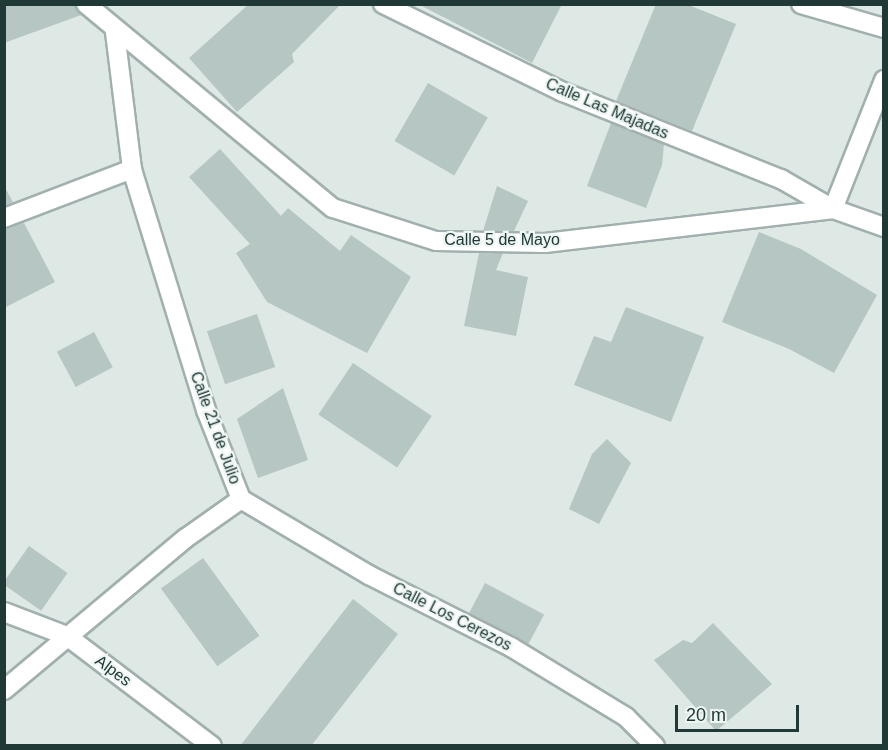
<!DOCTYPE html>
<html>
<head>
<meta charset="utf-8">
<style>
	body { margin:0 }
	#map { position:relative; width:888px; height:750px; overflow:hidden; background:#dee9e6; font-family:Helvetica,sans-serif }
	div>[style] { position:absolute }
	.building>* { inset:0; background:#b6c6c3; transform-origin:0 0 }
	.roads { filter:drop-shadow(2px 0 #a1b0ae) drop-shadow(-2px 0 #a1b0ae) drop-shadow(0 2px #a1b0ae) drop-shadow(0 -2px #a1b0ae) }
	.minor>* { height:18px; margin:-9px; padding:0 9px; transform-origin:9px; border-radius:9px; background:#fff }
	span { translate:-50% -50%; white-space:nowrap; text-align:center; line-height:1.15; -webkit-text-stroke:4.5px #eef6f3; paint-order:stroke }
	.street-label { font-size:16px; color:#203836 }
	.frame { position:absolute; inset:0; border:6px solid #203836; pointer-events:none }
	.scale { position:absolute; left:675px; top:705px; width:124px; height:27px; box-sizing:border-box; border:3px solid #203836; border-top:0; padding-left:8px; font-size:18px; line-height:21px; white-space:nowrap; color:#203836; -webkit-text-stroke:4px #eef6f3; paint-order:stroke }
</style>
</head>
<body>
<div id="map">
	<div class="building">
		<i style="clip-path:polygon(4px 4px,75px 4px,81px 15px,4px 43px)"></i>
		<i style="clip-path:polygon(249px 4px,341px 4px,292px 54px,294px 62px,237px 112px,189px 58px)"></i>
		<i style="clip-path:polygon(418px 4px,562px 4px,532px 63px)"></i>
		<i style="clip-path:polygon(656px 4px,686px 4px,736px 24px,692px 131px,616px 101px)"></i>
		<i style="left:428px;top:83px;width:69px;height:67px;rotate:30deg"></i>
		<i style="clip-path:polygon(611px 123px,664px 144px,662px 165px,646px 208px,587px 186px)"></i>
		<i style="clip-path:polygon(220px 149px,281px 216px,288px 208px,340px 251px,351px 235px,411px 277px,367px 353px,267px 302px,236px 253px,250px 244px,189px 177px)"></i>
		<i style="clip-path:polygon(4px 186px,13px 202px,4px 206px)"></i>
		<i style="clip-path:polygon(497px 186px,528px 201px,514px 231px,483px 231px)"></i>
		<i style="clip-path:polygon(24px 223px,55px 282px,4px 308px,4px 229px)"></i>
		<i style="clip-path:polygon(759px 232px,801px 249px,877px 295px,834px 373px,789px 349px,722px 322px)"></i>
		<i style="clip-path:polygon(479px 253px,503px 253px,496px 270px,528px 277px,516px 336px,464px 326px)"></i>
		<i style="clip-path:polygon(626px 307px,704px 337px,671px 422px,574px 385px,594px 336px,611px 342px)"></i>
		<i style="left:257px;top:314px;width:56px;height:53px;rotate:71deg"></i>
		<i style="left:94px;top:332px;width:40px;height:42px;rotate:62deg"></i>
		<i style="left:353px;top:363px;width:95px;height:62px;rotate:34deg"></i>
		<i style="clip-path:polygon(283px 388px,308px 460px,258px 478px,237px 419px)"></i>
		<i style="clip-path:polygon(607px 439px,631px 463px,599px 524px,569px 509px,592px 454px)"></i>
		<i style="left:29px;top:546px;width:47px;height:46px;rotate:35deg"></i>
		<i style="left:203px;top:558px;width:96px;height:52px;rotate:54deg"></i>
		<i style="left:485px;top:583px;width:67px;height:34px;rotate:28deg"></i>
		<i style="clip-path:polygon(353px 599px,398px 634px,311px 746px,240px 746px)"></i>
		<i style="clip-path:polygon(713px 623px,772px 684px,716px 731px,654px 660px,683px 640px,692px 643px)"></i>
	</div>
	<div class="roads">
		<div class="minor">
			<i style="left:86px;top:4px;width:320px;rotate:39.6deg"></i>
			<i style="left:333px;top:208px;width:108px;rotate:17.8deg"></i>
			<i style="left:436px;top:241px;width:109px;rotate:1.1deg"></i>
			<i style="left:545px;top:243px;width:290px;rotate:-6.7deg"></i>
			<i style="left:833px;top:209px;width:54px;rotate:19.4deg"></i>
			<i style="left:383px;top:4px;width:200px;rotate:26.1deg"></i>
			<i style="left:563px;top:92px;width:235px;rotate:21.8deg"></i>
			<i style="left:781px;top:179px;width:60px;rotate:30deg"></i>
			<i style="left:833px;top:209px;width:139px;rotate:-68.4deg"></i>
			<i style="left:801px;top:4px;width:86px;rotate:16.1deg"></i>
			<i style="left:4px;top:218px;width:137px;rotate:-20.9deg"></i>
			<i style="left:241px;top:499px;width:149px;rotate:30.7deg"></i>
			<i style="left:369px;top:575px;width:159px;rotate:26.9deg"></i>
			<i style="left:511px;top:647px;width:135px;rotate:31.3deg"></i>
			<i style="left:626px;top:717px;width:41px;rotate:45deg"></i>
			<i style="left:4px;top:612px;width:67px;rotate:20.9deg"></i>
			<i style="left:67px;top:636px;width:182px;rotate:37.2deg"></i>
			<i style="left:4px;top:690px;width:237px;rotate:-39.9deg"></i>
			<i style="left:186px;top:538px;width:67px;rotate:-35.3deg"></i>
			<i style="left:241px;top:499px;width:96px;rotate:-111.5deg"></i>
			<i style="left:206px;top:410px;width:252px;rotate:-107.1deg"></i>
			<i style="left:132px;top:169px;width:138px;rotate:-97.1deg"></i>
		</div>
	</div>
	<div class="street-label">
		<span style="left:607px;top:109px;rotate:23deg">Calle Las Majadas</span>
		<span style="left:502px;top:240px">Calle 5 de Mayo</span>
		<span style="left:215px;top:428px;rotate:70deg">Calle 21 de Julio</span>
		<span style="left:452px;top:617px;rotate:27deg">Calle Los Cerezos</span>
		<span style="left:113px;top:671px;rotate:37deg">Alpes</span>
	</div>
	<div class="frame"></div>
	<div class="scale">20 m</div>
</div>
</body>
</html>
